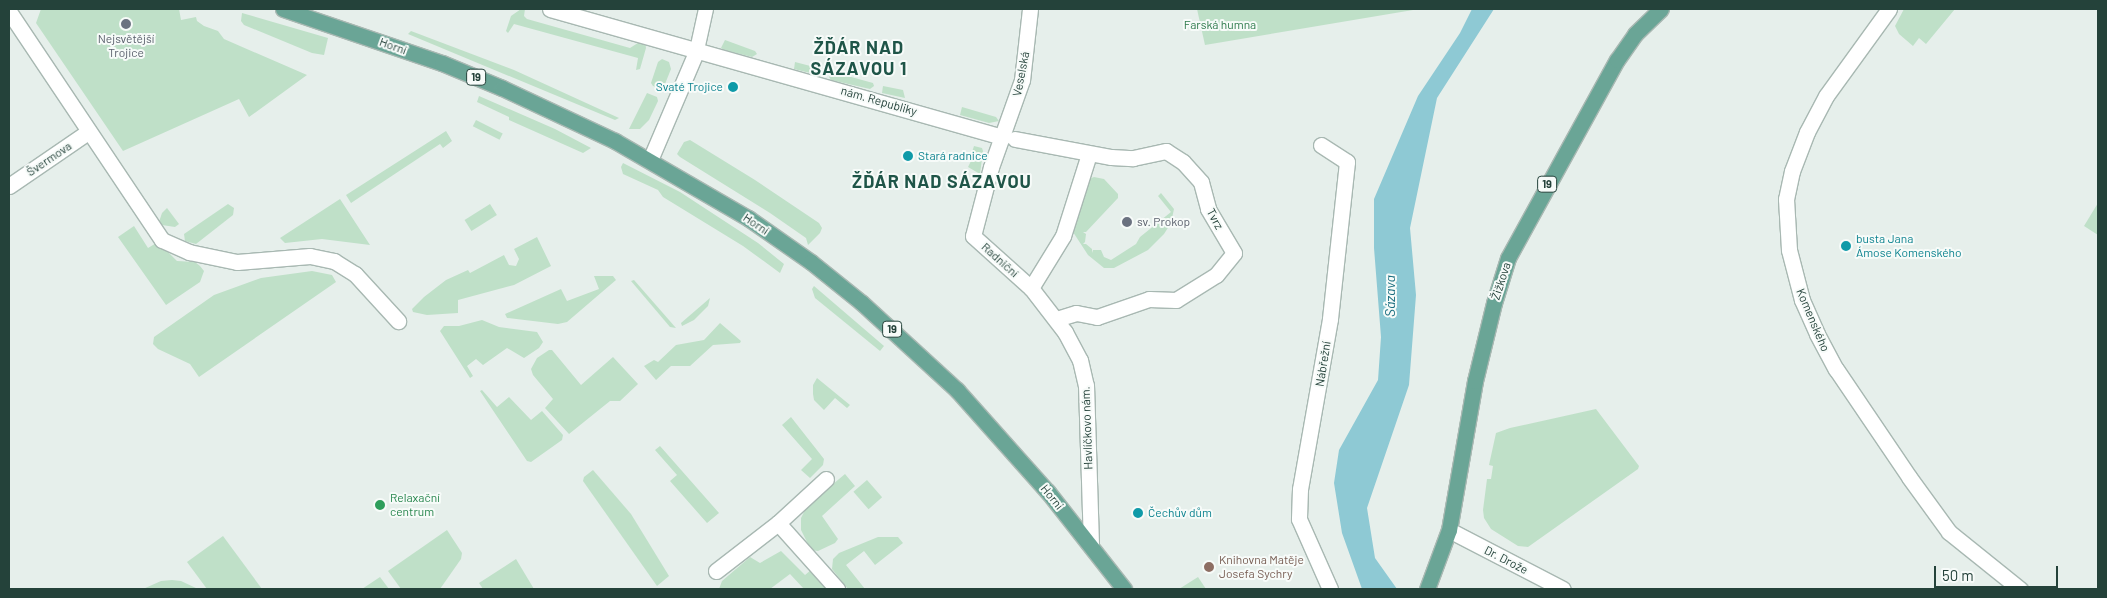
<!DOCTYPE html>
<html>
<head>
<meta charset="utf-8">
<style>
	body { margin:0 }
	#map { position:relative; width:2107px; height:598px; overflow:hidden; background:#e6efeb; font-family:Barlow,sans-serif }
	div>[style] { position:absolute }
	.green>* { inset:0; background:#bfe0c8; transform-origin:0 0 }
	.water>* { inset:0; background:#8ec9d4 }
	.roads { filter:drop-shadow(1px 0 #a8b8b2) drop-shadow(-1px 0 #a8b8b2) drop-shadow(0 1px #a8b8b2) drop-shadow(0 -1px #a8b8b2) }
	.pedestrian>* { height:14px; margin:-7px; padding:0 7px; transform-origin:7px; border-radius:7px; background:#fff }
	.minor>* { height:15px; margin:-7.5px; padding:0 7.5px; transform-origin:7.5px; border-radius:7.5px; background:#fff }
	.primary>* { height:15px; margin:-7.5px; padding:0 7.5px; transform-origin:7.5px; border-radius:7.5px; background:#6aa596 }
	.dots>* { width:14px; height:14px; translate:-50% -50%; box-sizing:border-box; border:2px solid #f7fbf9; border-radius:50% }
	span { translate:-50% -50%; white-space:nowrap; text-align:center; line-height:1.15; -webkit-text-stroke:4px #f7fbf9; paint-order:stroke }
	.shield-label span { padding:1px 4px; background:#f7fbf9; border:1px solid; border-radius:4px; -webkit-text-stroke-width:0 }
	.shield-label { font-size:11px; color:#24423a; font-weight:700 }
	.park-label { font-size:12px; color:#2d7a4b }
	.worship-label { font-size:12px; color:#5b616d }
	.left { translate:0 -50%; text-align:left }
	.street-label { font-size:12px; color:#24423a }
	.culture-label { font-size:12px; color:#0d838f }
	.right { translate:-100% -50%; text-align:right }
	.leisure-label { font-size:12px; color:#27864d }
	.education-label { font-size:12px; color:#785e54 }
	.water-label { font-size:14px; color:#1c6f80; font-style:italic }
	.district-label { font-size:18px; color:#1f5548; font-weight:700; letter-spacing:1px }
	.frame { position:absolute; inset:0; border:10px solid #24423a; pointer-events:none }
	.scale { position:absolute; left:1934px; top:566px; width:124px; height:22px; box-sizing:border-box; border:2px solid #24423a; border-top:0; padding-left:6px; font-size:15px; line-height:18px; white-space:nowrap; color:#24423a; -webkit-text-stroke:4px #f7fbf9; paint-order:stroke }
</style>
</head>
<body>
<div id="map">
	<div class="green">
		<i style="clip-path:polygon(41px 9px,179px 9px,181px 20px,196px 17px,197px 21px,204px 26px,218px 31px,224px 39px,307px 75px,249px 117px,239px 99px,123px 151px,36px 23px)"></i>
		<i style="clip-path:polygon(521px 9px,525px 9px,524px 16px,527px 19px,630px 48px,641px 41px,645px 42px,646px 48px,640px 69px,636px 70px,638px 58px,514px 24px,508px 33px,506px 31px,511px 16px)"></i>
		<i style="clip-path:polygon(1197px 9px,1419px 9px,1205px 45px)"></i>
		<i style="clip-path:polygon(1904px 9px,1955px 9px,1926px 44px,1919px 38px,1913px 46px,1899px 34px,1895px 26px)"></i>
		<i style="clip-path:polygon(242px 13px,328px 38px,324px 55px,312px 53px,244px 25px,241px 21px)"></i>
		<i style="clip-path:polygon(411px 31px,514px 70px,619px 118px,615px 120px,408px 34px)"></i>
		<i style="clip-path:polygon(725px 40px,755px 51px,757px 54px,752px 57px,724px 50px,721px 48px)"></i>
		<i style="clip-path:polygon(662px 59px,669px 62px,671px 69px,663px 89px,653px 86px,651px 83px,658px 62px)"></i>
		<i style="clip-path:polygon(795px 62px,822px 69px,816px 74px,806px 72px,794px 69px)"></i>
		<i style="clip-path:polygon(833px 72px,873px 83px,874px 86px,870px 89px,831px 80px,829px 77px)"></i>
		<i style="clip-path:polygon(883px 86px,903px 90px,905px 98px,882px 93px)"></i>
		<i style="clip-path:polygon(647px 93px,657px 97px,658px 101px,649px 120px,640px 129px,629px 129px)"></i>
		<i style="clip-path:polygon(479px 96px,555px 129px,591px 148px,583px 153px,509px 120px,509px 117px,477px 102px)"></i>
		<i style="clip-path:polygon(962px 107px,996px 117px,999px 121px,989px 123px,960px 115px)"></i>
		<i style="left:476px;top:120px;width:30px;height:7px;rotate:27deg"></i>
		<i style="clip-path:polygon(446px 131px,452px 141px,443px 148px,440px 144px,351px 203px,346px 195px)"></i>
		<i style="clip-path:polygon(690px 140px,755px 180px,819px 223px,822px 228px,820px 233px,808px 245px,806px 238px,770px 213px,680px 157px,677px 154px,684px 142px)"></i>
		<i style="clip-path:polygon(974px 146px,982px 148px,983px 151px,980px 174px,968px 167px,974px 155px,972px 152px)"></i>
		<i style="clip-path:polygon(623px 163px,680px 192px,758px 243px,784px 264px,780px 273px,743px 246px,663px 197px,658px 190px,623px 174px,621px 167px)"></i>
		<i style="clip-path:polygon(1094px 177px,1104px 179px,1118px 194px,1118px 198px,1086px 232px,1083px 232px,1086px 234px,1085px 242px,1083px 244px,1086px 244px,1092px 249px,1092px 253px,1093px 250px,1101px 250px,1104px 257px,1111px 260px,1136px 244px,1140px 237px,1171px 212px,1158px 196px,1161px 193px,1174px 209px,1171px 223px,1164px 234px,1148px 250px,1114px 268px,1104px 268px,1088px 255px,1073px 232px,1075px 207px,1082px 188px,1089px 179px)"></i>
		<i style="clip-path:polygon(340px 199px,370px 245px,322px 239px,285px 243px,280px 238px)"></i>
		<i style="clip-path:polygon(2098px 203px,2098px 235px,2084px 226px)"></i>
		<i style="clip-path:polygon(228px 204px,234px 208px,233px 215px,196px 244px,185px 241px,184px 234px)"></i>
		<i style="left:490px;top:204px;width:13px;height:30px;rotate:58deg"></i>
		<i style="clip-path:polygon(167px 208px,179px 224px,175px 227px,162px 225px,159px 222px,162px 213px)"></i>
		<i style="clip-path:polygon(134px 226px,148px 248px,158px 242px,177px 261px,195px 262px,200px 266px,204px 271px,200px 282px,166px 305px,118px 237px)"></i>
		<i style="clip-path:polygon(537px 237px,551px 266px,514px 285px,458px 300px,458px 313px,427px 315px,413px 312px,412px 309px,424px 297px,446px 280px,468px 270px,470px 273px,504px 255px,509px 265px,516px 266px,519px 259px,514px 249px)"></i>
		<i style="clip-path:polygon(312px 271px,332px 275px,336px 282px,199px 377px,190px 364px,158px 349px,153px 344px,154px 337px,214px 295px,261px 278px)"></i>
		<i style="clip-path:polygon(594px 276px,613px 276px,616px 280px,567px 322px,558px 324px,507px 318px,505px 314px,561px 289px,567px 301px,599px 289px)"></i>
		<i style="clip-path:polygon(634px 280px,676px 328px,670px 327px,631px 281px)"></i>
		<i style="clip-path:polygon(814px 286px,884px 346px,880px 351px,815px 298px,812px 289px)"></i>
		<i style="clip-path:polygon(710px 298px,708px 306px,694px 320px,682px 326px,681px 323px)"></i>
		<i style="clip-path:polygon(482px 320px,499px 327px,537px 332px,543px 342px,539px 348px,524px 358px,507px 348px,483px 365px,476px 359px,467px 366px,473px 376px,470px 378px,440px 331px,444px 326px,459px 326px)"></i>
		<i style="clip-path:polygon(720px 323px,741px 341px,740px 343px,713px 345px,690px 366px,671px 366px,656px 380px,644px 366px,654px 360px,658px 362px,676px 345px,704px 340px)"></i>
		<i style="clip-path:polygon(549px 350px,552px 350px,581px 385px,613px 357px,638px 384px,620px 401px,610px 401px,569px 434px,545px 408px,553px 399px,533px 375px,531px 369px,537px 358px)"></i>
		<i style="clip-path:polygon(817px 378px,850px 405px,847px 408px,835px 398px,824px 410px,814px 400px,813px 394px,813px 385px)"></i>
		<i style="clip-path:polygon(482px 390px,497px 407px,509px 397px,531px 420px,542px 411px,563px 435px,562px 440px,531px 462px,527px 461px,480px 391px)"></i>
		<i style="clip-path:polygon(1596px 409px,1639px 466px,1638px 469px,1528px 547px,1518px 546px,1491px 529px,1484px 518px,1483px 510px,1487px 479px,1491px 479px,1493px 466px,1489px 465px,1496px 433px,1510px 428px)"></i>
		<i style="clip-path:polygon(791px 417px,824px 459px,823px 465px,810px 478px,801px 470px,812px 459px,782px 425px)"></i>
		<i style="clip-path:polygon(660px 446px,719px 513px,707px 523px,670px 481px,677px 475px,655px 450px)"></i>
		<i style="clip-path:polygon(593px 470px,631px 514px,669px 576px,657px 586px,583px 481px,584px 477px)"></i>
		<i style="clip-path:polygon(845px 474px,855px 486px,822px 516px,838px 539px,835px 543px,818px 551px,811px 550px,801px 530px,801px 518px,807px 506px)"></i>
		<i style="left:867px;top:480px;width:23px;height:18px;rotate:49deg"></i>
		<i style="clip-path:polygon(447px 530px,462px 553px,461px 559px,440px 589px,401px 589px,388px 571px)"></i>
		<i style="clip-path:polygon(223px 536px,262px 589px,207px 589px,187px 562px)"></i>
		<i style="clip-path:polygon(878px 537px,898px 537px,903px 543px,875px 565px,864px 551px,846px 565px,865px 589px,848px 589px,832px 569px,833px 559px,839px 553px)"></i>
		<i style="clip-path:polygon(781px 551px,805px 575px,811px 570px,827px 589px,804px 589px,790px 574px,770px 589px,719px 589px,722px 581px,750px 557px,760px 563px)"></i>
		<i style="clip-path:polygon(516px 559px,534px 589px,483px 589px,479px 583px)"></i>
		<i style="clip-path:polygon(380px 577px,389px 589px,362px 589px)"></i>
		<i style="clip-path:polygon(1198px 577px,1206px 589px,1179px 589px)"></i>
		<i style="clip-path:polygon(172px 580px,181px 581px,198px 589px,143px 589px,161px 581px)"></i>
	</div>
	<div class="water">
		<i style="clip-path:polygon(1472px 9px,1494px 9px,1437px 98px,1410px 228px,1416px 295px,1409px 385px,1367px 508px,1375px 558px,1397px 589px,1362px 589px,1342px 533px,1334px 483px,1339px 450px,1378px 380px,1381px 337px,1374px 248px,1374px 199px,1418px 96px,1460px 33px)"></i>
	</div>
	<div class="roads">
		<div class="pedestrian">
			<i style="left:697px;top:50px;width:42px;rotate:-77.6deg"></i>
		</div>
		<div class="minor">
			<i style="left:550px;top:9px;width:471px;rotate:15.8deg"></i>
			<i style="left:1030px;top:9px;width:71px;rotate:96.4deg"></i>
			<i style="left:1022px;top:80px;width:92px;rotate:109.6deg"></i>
			<i style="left:991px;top:167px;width:71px;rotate:104.6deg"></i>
			<i style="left:973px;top:236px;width:78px;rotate:41.9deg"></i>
			<i style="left:1031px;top:288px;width:56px;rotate:52.3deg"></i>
			<i style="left:1065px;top:332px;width:32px;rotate:62deg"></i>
			<i style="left:1080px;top:360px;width:26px;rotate:77deg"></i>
			<i style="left:1086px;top:385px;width:161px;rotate:88.2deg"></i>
			<i style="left:1889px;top:9px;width:107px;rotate:125.9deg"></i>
			<i style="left:1826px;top:96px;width:41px;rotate:117.8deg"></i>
			<i style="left:1807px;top:132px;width:42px;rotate:111deg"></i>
			<i style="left:1792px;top:171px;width:29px;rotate:102deg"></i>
			<i style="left:1786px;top:199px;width:51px;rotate:86.6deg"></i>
			<i style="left:1789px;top:250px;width:52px;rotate:75.4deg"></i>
			<i style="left:1802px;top:300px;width:37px;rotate:66deg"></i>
			<i style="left:1817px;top:334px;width:40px;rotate:62deg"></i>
			<i style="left:1836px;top:369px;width:130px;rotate:55.9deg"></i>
			<i style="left:1909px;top:477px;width:68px;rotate:54deg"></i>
			<i style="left:1949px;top:532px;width:91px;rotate:38.8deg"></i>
			<i style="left:10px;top:13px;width:273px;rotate:56.2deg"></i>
			<i style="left:162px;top:240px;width:30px;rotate:24deg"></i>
			<i style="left:189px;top:252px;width:49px;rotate:11.8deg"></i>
			<i style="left:237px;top:262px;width:73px;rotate:-4.7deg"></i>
			<i style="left:310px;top:256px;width:25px;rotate:12deg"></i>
			<i style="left:334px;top:261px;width:25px;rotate:32deg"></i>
			<i style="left:355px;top:274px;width:64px;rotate:47.5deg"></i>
			<i style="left:1015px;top:139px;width:98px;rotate:10.6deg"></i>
			<i style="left:1111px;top:157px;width:22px;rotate:3deg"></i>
			<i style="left:1133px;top:158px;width:34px;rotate:-12deg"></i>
			<i style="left:1166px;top:151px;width:20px;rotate:33deg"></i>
			<i style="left:1183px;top:162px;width:27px;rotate:48deg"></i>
			<i style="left:1201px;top:182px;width:28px;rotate:75deg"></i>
			<i style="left:1208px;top:209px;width:51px;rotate:59.4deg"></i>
			<i style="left:1234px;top:253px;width:28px;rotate:129deg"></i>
			<i style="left:1216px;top:275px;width:47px;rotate:148deg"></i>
			<i style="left:1176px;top:300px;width:27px;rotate:-178deg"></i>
			<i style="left:1149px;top:299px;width:55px;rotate:160.9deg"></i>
			<i style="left:1097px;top:317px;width:21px;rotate:-169deg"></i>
			<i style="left:1076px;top:313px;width:21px;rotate:163deg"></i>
			<i style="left:1321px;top:145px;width:31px;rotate:33deg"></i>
			<i style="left:1347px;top:162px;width:158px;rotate:96.2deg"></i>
			<i style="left:1330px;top:319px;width:173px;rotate:100deg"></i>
			<i style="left:1300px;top:489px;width:30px;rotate:92deg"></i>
			<i style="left:1299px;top:519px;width:77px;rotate:66.1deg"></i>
			<i style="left:650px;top:160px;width:120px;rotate:-66.9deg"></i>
			<i style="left:9px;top:186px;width:96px;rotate:-34.4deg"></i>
			<i style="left:1031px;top:288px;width:61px;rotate:-58.4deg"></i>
			<i style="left:1063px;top:236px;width:86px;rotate:-72.4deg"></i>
			<i style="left:778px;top:523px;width:89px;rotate:48.2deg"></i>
			<i style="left:1449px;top:530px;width:128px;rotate:27.4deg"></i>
			<i style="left:716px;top:571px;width:78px;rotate:-37.7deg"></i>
			<i style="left:778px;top:523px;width:65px;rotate:-42.5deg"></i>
		</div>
		<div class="primary">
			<i style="left:283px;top:9px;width:168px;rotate:18.8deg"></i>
			<i style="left:442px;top:63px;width:65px;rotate:22.6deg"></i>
			<i style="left:502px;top:88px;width:125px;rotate:25.1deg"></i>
			<i style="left:615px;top:141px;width:154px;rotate:30.1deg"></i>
			<i style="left:748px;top:218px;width:77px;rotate:34.9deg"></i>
			<i style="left:811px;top:262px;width:65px;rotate:38.8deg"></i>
			<i style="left:862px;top:303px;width:129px;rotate:42.5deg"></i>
			<i style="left:957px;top:390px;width:137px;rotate:48.3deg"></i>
			<i style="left:1048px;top:492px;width:123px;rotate:51.9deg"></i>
			<i style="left:1427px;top:589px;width:63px;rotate:-69.6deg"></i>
			<i style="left:1449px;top:530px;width:151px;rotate:-80.1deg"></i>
			<i style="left:1475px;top:381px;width:80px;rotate:-76.3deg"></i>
			<i style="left:1494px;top:303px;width:47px;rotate:-72.7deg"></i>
			<i style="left:1508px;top:258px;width:226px;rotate:-61.2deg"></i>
			<i style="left:1617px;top:60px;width:32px;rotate:-55deg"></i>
			<i style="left:1635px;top:34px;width:36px;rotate:-44deg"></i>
		</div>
	</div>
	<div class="dots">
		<i style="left:126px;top:24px;background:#6b7280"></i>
		<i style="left:733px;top:87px;background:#0f9aa8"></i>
		<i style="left:908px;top:156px;background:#0f9aa8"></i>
		<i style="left:1127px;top:222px;background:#6b7280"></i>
		<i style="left:1846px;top:246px;background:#0f9aa8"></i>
		<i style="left:380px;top:505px;background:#2e9e5b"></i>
		<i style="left:1138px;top:513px;background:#0f9aa8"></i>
		<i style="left:1209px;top:567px;background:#8d6e63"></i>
	</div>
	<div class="shield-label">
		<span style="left:476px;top:77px">19</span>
		<span style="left:1547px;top:184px">19</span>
		<span style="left:892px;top:329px">19</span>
	</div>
	<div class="park-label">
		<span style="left:1220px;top:25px">Farská humna</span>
	</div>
	<div class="worship-label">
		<span style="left:126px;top:46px">Nejsvětější<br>Trojice</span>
		<span class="left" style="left:1137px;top:222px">sv. Prokop</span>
	</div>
	<div class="street-label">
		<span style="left:393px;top:46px;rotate:20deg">Horní</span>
		<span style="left:1021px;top:74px;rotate:-79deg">Veselská</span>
		<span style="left:879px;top:101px;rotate:16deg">nám. Republiky</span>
		<span style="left:49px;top:159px;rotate:-34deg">Švermova</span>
		<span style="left:1215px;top:219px;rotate:62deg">Tvrz</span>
		<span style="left:756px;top:224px;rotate:34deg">Horní</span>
		<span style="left:1000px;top:260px;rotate:42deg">Radniční</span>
		<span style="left:1501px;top:281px;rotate:-72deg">Žižkova</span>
		<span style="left:1813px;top:320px;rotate:67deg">Komenského</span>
		<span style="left:1323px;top:364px;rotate:-81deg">Nábřežní</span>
		<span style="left:1087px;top:428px;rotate:-92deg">Havlíčkovo nám.</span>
		<span style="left:1052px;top:497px;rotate:51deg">Horní</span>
		<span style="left:1506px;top:560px;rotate:27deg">Dr. Drože</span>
	</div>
	<div class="culture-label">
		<span class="right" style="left:723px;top:87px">Svaté Trojice</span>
		<span class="left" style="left:918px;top:156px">Stará radnice</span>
		<span class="left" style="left:1856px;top:246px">busta Jana<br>Ámose Komenského</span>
		<span class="left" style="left:1148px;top:513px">Čechův dům</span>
	</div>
	<div class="leisure-label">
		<span class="left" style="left:390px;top:505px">Relaxační<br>centrum</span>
	</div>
	<div class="education-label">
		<span class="left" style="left:1219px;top:567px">Knihovna Matěje<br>Josefa Sychry</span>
	</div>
	<div class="water-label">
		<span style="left:1390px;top:296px;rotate:-90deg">Sázava</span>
	</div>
	<div class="district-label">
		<span style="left:859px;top:58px">ŽĎÁR NAD<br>SÁZAVOU 1</span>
		<span style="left:942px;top:181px">ŽĎÁR NAD SÁZAVOU</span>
	</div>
	<div class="frame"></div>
	<div class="scale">50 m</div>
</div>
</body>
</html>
